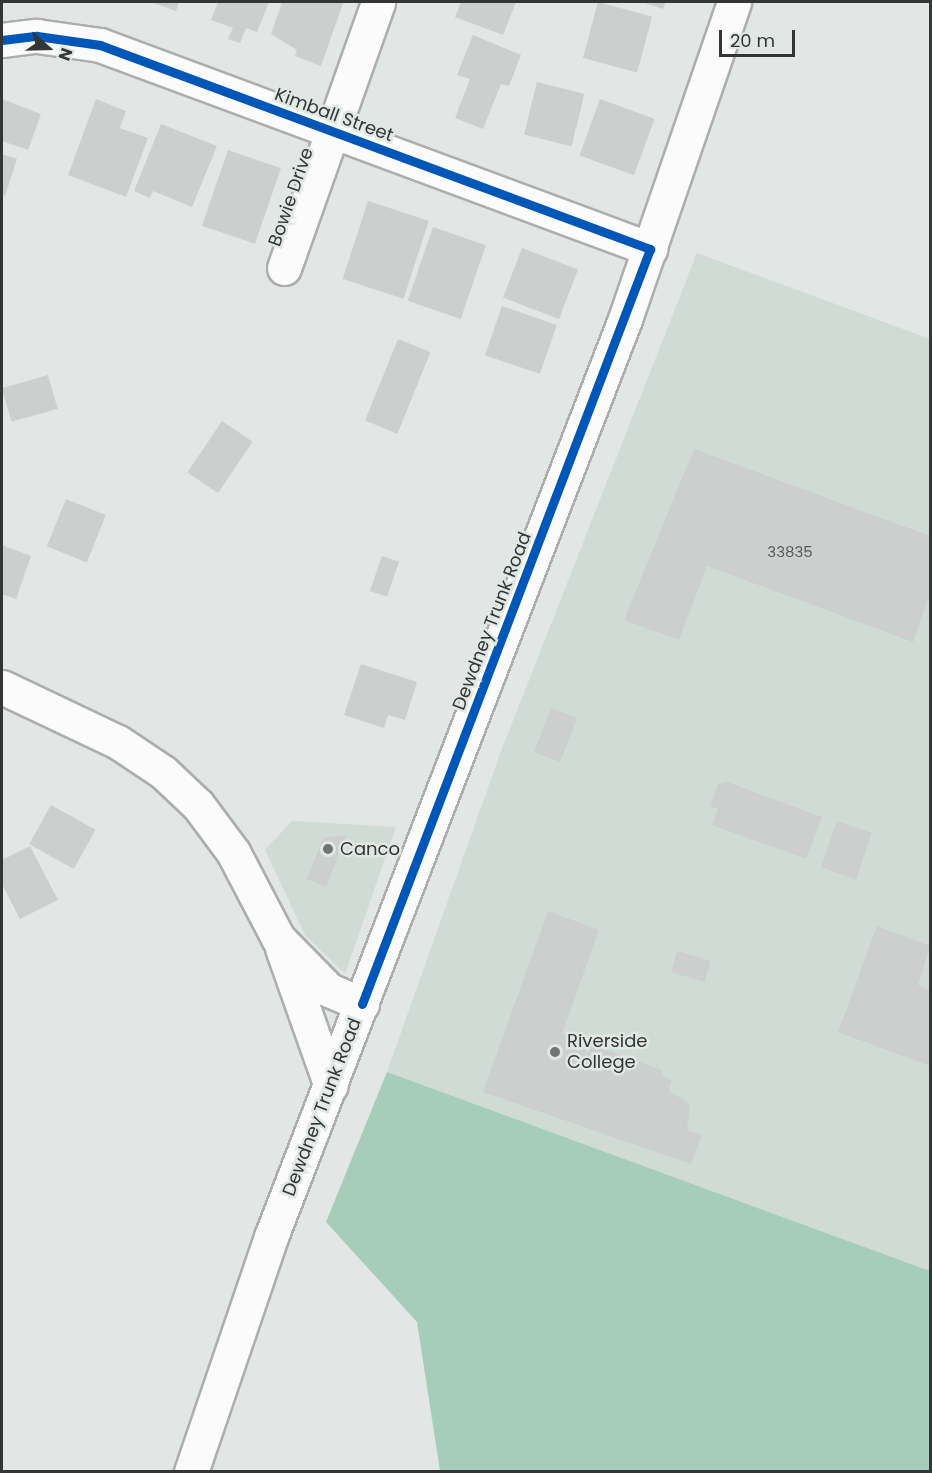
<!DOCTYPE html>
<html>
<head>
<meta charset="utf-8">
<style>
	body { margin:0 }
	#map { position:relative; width:932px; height:1473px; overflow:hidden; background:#e2e6e4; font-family:Poppins,sans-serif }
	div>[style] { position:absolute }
	.built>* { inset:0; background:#d0dbd5 }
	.forest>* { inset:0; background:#a6cdba }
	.building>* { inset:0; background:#cccfcd; transform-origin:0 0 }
	.roads { filter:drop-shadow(2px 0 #acaead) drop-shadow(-2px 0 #acaead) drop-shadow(0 2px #acaead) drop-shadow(0 -2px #acaead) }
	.minor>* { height:33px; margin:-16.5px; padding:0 16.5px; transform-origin:16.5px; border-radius:16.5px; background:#fbfbfb }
	.major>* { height:33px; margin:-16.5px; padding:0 16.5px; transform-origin:16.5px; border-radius:16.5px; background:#fbfbfb }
	.cycleway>* { height:9px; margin:-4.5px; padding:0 4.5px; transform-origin:4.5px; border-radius:4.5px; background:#0057b8 }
	.dots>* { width:16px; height:16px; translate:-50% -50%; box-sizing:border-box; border:3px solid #e0e8e3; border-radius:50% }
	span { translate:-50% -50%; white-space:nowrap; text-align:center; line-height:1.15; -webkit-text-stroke:5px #e0e8e3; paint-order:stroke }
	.number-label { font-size:15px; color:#595c5b }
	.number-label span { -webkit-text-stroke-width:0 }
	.street-label { font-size:18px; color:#333635 }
	.poi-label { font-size:18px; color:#333635 }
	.left { translate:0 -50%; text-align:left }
	.frame { position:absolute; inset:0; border:3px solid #333635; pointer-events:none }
	.north { position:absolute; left:18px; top:18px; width:60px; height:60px; -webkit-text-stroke:4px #e0e8e3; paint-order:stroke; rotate:110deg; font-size:16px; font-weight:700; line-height:24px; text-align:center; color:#333635 }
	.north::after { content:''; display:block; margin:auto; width:21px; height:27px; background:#333635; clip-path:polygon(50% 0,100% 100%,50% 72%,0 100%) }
	.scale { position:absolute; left:719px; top:30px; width:76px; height:27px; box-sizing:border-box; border:3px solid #333635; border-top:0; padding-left:8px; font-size:18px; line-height:21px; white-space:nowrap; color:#333635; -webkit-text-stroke:4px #e0e8e3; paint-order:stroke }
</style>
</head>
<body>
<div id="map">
	<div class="built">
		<i style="clip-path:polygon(697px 253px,930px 339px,930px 1271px,387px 1072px,500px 754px)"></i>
		<i style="clip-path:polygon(292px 821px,396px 827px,345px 974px,305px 935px,265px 850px)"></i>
	</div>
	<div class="forest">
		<i style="clip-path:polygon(387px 1072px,930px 1271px,930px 1471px,440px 1471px,417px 1322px,326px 1222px)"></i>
	</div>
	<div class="building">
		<i style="clip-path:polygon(151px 2px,179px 2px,176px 11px)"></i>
		<i style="clip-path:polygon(218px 2px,269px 2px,257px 32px,246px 28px,240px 43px,228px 39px,233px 28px,211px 20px)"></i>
		<i style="clip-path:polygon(282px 2px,343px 3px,321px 66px,295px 56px,297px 50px,271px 34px)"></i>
		<i style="clip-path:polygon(461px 2px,516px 2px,503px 35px,455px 17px)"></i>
		<i style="left:598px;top:2px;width:56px;height:58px;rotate:15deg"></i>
		<i style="clip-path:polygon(641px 2px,666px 2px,663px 9px)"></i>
		<i style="clip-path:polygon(473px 35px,521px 55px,509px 86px,501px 84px,483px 129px,455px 118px,470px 79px,457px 75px)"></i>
		<i style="left:537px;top:82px;width:49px;height:54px;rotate:14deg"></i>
		<i style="clip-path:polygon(2px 99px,41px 114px,28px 150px,2px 141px)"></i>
		<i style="clip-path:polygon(96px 99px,126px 111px,120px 128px,148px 138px,126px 197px,68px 175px)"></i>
		<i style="left:600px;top:99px;width:58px;height:60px;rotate:20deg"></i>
		<i style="clip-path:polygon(161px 124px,217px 146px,192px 207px,153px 191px,150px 198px,134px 191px)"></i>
		<i style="left:228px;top:150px;width:56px;height:80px;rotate:19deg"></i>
		<i style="clip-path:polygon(2px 154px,17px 159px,5px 196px,2px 195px)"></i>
		<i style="left:368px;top:201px;width:64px;height:82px;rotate:18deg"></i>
		<i style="left:433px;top:227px;width:56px;height:78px;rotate:19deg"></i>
		<i style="left:522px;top:248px;width:60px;height:53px;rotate:21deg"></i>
		<i style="left:502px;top:306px;width:58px;height:52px;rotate:19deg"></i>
		<i style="left:398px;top:339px;width:35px;height:88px;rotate:22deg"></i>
		<i style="left:48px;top:375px;width:35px;height:48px;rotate:74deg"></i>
		<i style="left:222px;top:421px;width:37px;height:62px;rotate:34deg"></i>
		<i style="clip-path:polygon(694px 449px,930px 536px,930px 594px,913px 642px,707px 566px,679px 640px,624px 620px)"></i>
		<i style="left:66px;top:499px;width:43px;height:51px;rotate:22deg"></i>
		<i style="clip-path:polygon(2px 545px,31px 556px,16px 599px,2px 594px)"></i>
		<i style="left:382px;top:556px;width:18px;height:37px;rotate:19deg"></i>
		<i style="clip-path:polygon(361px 664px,417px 682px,405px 720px,388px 715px,384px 728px,344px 715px)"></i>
		<i style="left:551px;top:708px;width:28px;height:47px;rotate:21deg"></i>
		<i style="clip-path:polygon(727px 782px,822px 817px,806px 859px,712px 825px,718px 809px,710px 806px,718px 784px)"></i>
		<i style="left:51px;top:805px;width:51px;height:45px;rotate:29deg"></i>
		<i style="left:837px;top:821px;width:37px;height:49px;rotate:19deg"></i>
		<i style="clip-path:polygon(346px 835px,326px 887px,307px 879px,323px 838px)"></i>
		<i style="clip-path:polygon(30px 846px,58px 900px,20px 919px,2px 884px,2px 860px)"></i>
		<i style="clip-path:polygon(548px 911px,599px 930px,562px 1034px,662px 1070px,661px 1074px,672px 1081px,669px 1091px,690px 1104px,687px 1130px,702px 1135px,691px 1164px,483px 1092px)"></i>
		<i style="clip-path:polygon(877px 926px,930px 946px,918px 985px,930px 990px,930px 1066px,838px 1032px)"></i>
		<i style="left:677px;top:951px;width:35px;height:22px;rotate:16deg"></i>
	</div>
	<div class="roads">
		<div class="minor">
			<i style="left:2px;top:40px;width:35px;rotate:-7deg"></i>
			<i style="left:37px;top:36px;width:64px;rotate:8.1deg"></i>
			<i style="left:100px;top:45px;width:587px;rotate:20.35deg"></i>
			<i style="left:284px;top:268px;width:282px;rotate:-70.5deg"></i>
		</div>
		<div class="major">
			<i style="left:2px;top:687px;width:128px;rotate:25.4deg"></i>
			<i style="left:118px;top:742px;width:54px;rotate:33.7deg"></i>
			<i style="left:163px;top:772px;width:48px;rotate:43.3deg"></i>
			<i style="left:198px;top:805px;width:59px;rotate:53.3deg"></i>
			<i style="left:233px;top:852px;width:97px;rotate:62.4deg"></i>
			<i style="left:278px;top:938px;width:73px;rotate:45.6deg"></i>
			<i style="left:329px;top:990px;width:36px;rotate:23deg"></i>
			<i style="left:282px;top:948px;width:146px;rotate:70.5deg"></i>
			<i style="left:191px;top:1472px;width:248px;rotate:-71.2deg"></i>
			<i style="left:271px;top:1237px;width:984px;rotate:-68.91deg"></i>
			<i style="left:625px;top:319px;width:335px;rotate:-71deg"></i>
		</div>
	</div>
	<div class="cycleway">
		<i style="left:2px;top:40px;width:35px;rotate:-7deg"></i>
		<i style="left:37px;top:36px;width:64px;rotate:8.1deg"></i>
		<i style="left:100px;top:45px;width:587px;rotate:20.35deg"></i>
		<i style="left:650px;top:249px;width:808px;rotate:110.88deg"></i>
	</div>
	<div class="dots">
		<i style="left:328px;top:849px;background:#707472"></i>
		<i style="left:555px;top:1052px;background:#707472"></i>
	</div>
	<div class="number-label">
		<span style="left:790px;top:552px">33835</span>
	</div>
	<div class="street-label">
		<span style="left:334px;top:115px;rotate:20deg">Kimball Street</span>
		<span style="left:291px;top:197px;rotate:-71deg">Bowie Drive</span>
		<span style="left:492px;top:621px;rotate:-69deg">Dewdney Trunk Road</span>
		<span style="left:322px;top:1107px;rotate:-69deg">Dewdney Trunk Road</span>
	</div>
	<div class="poi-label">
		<span class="left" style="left:340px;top:849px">Canco</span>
		<span class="left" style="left:567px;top:1052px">Riverside<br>College</span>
	</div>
	<div class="frame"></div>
	<div class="north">N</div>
	<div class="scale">20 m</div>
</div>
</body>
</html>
